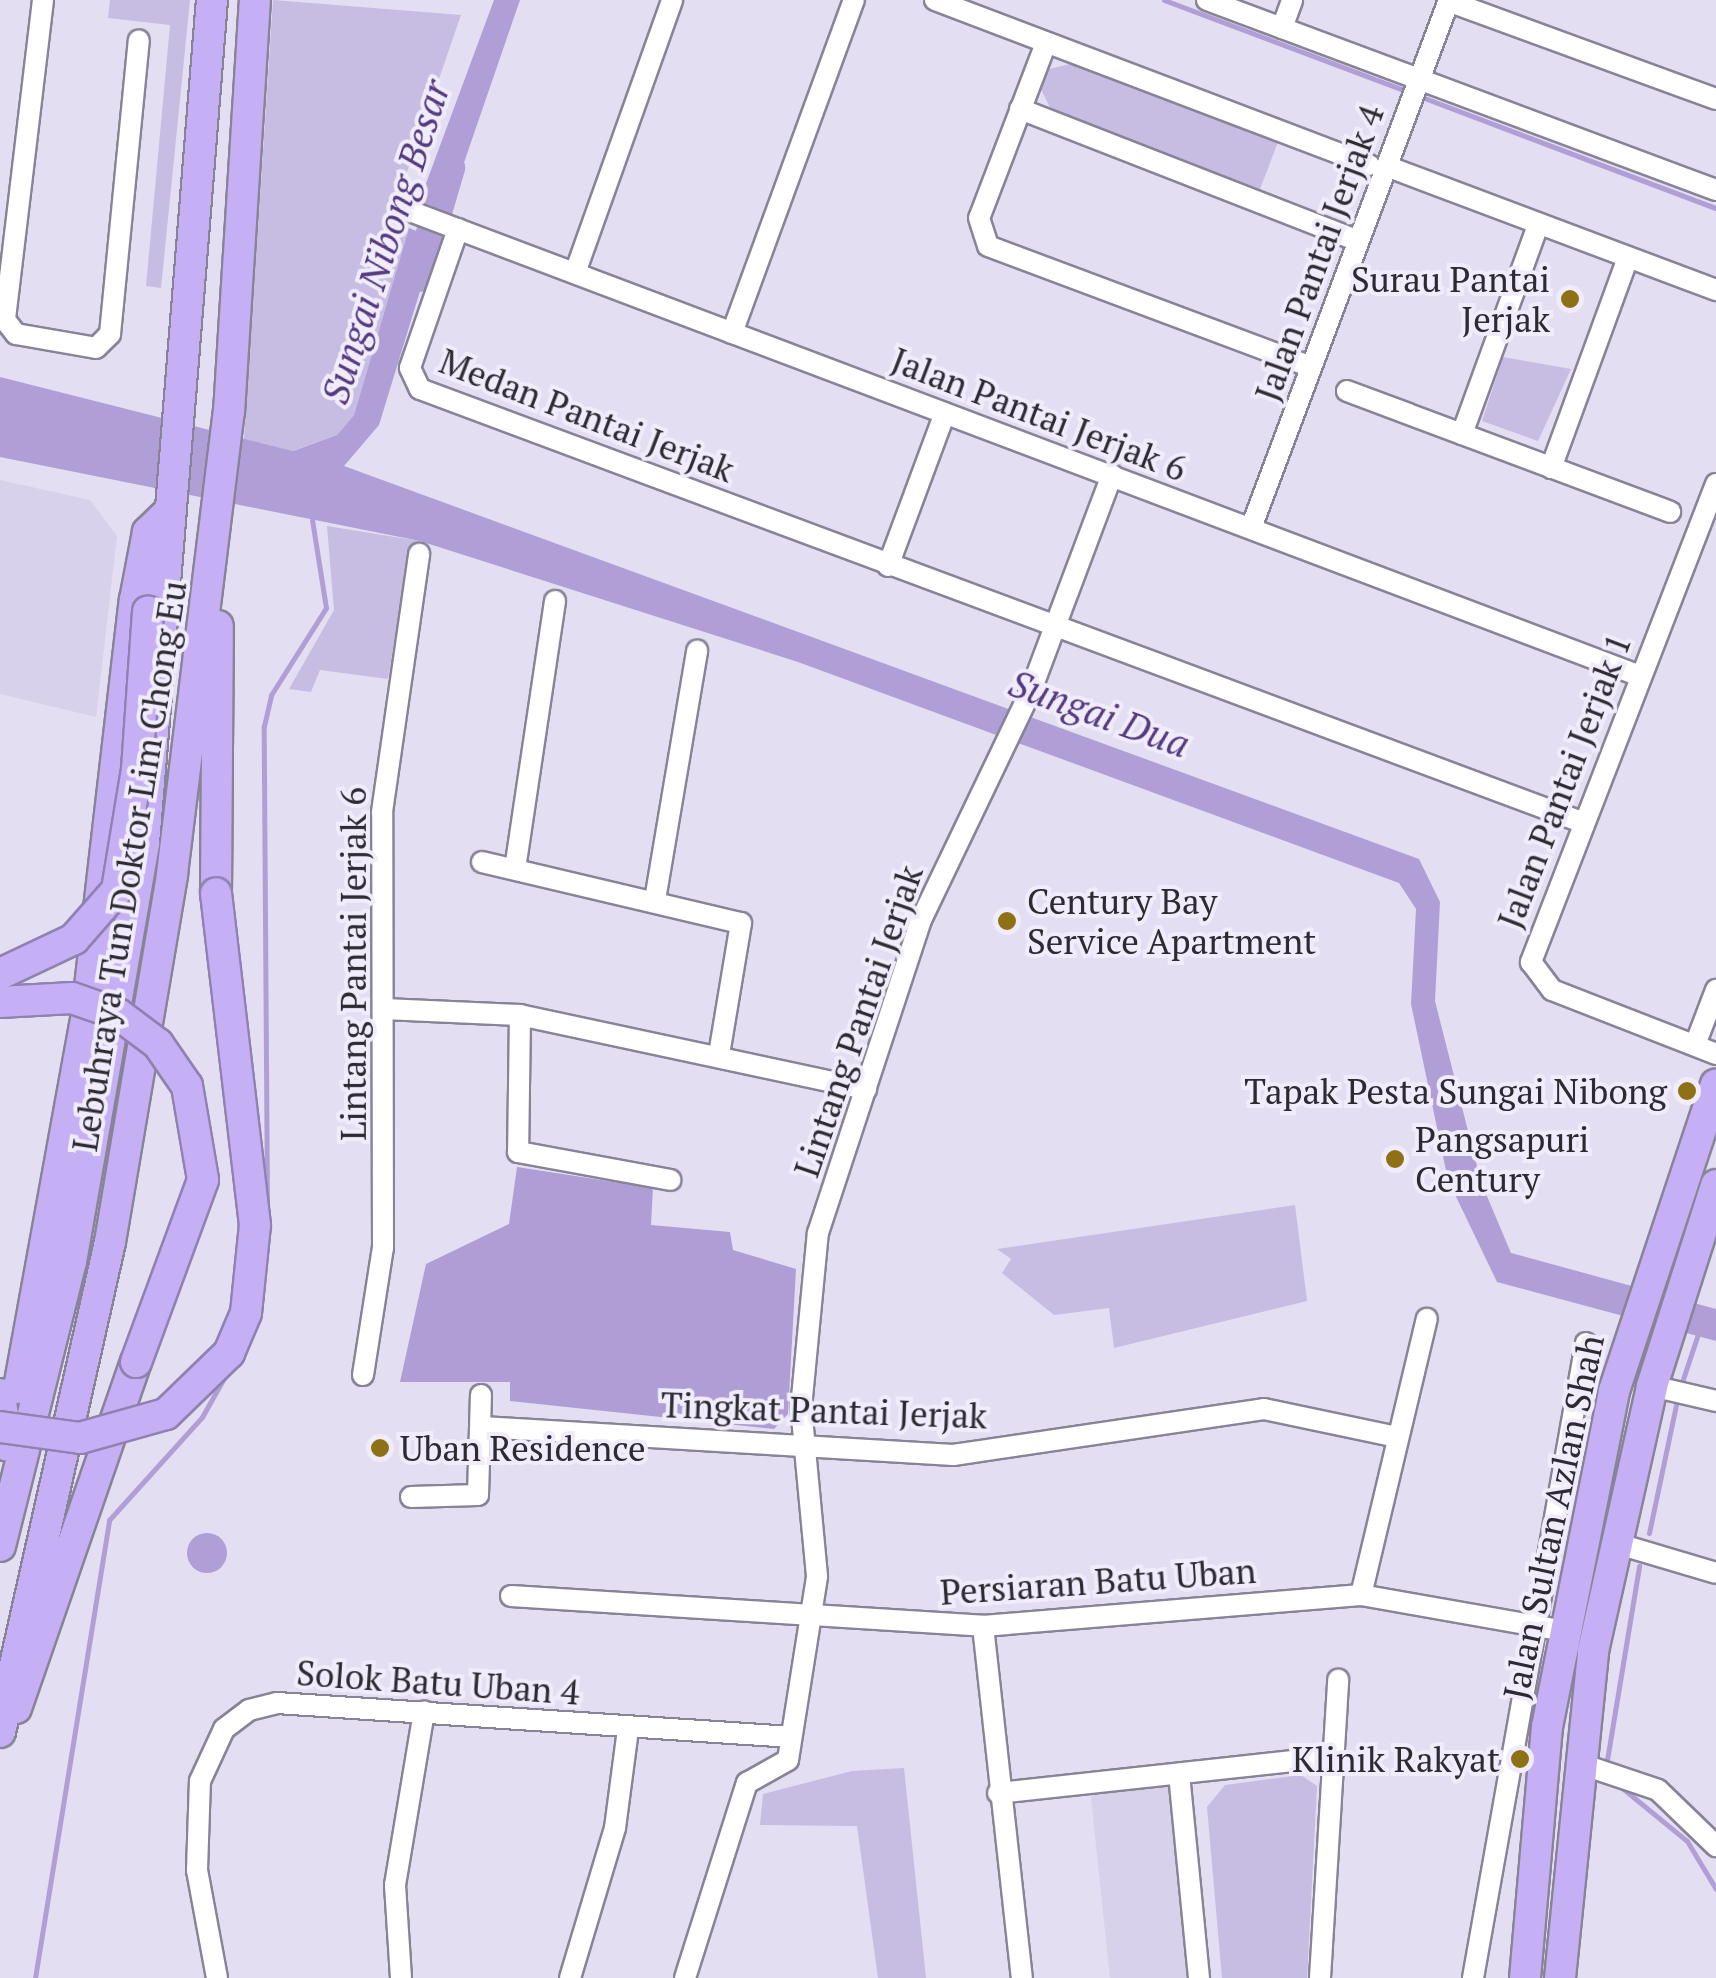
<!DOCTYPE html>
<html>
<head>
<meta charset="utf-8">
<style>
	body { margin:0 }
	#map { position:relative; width:1716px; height:1978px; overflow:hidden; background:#e4def2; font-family:"PT Serif",serif }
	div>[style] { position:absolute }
	.built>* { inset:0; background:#d8d1eb; transform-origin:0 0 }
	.green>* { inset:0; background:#c7bce2 }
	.forest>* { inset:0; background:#af9ed5 }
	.water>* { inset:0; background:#b09fd6 }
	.round { border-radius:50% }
	.stream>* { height:5px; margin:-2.5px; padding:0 2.5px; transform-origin:2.5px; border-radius:2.5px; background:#b09fd6 }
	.river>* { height:30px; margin:-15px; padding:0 15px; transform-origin:15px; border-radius:15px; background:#b09fd6 }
	.roads { filter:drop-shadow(2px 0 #888396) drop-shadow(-2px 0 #888396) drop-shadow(0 2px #888396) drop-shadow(0 -2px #888396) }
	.minor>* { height:20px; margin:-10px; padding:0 10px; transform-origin:10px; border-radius:10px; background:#fff }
	.highway>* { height:30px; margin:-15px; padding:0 15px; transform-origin:15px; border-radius:15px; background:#c6b0f5 }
	.bridges { filter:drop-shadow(2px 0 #9081b1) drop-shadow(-2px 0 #9081b1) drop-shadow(0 2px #9081b1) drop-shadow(0 -2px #9081b1) }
	.highway-bridge>* { height:30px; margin:-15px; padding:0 15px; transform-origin:15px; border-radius:15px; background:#c6b0f5 }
	.dots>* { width:28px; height:28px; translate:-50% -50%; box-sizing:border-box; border:5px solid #f0ecfc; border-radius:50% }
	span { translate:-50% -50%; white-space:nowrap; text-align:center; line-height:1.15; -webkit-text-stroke:8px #f0ecfc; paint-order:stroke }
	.street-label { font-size:35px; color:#2d2a32 }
	.poi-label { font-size:35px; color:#2d2a32 }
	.right { translate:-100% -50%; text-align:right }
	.left { translate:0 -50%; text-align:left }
	.water-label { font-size:38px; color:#543b7e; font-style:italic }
</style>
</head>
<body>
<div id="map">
	<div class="built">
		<i style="clip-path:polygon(0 480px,90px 500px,117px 536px,96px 717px,0 694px)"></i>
		<i style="left:1179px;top:1774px;width:205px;height:90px;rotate:84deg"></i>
	</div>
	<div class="green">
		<i style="clip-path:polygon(110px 0,190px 0,161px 288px,146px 286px,170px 25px,108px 18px)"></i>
		<i style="clip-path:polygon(273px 0,461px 15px,397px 201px,409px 228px,354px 415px,337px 435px,292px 451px,244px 439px)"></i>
		<i style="clip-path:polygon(1070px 64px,1278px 142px,1260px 189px,1051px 110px,1041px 89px,1049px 69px)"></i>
		<i style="clip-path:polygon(1503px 357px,1571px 369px,1538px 441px,1482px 421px)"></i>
		<i style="clip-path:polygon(327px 526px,420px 541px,410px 547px,388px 679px,320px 670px,311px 692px,289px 689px,334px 610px)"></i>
		<i style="clip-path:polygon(1295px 1205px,1307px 1301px,1114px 1348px,1109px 1308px,1054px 1315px,1002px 1273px,1011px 1259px,997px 1249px)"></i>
		<i style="clip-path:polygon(904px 1768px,926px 1978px,878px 1978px,857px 1826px,760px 1825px,763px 1794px,852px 1771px)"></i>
		<i style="clip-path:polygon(1301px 1775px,1317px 1786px,1307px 1978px,1222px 1978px,1207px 1807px,1225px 1785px)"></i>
	</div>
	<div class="forest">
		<i style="clip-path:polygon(517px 1167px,653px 1188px,651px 1225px,730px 1232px,733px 1250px,796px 1269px,788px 1414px,774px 1429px,510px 1401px,510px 1382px,400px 1382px,426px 1264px,509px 1224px)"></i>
	</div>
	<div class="water">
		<i style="clip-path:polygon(494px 0,520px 0,448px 209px,421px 197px)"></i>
		<i style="clip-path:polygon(409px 228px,436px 239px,379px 425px,344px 466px,1419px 859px,1440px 902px,1435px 1001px,1481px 1182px,1511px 1253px,1716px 1309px,1716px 1341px,1497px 1282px,1448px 1180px,1411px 1004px,1416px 909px,1399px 883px,798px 662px,420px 541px,0 457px,0 377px,293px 451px,337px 435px,354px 415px)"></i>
		<i class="round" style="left:187px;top:1533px;width:40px;height:40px"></i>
	</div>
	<div class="stream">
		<i style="left:1164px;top:0;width:262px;rotate:20.6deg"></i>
		<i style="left:1419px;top:96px;width:317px;rotate:20.7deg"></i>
		<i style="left:267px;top:1205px;width:479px;rotate:-90.4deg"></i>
		<i style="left:264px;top:726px;width:32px;rotate:-77deg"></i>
		<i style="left:271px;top:695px;width:103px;rotate:-57.7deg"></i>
		<i style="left:326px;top:608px;width:89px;rotate:-99deg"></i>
		<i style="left:1681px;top:1385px;width:54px;rotate:-71.6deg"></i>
		<i style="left:1649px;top:1533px;width:141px;rotate:-78.1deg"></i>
		<i style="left:1606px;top:1766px;width:203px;rotate:-80.6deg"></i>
		<i style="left:1621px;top:1787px;width:85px;rotate:39.3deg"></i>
		<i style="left:1687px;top:1841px;width:56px;rotate:58.9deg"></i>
		<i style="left:35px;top:1978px;width:464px;rotate:-80.8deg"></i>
		<i style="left:109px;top:1520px;width:139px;rotate:-47.9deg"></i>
		<i style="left:202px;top:1417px;width:45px;rotate:-60.6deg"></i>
	</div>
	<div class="river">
		<i style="left:418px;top:277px;width:114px;rotate:-73.6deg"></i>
	</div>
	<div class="roads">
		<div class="minor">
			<i style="left:43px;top:0;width:322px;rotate:96.8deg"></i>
			<i style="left:5px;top:320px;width:18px;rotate:52deg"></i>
			<i style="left:16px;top:334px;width:81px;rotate:9.9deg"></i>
			<i style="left:96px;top:348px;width:20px;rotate:-45deg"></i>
			<i style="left:110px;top:334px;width:295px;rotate:-84.4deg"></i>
			<i style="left:935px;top:0;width:464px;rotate:20.8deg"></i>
			<i style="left:1207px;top:0;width:543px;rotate:20.47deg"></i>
			<i style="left:1448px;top:1px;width:285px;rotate:20.1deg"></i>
			<i style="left:1282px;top:28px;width:30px;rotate:-70deg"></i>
			<i style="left:1046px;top:43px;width:187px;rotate:110.9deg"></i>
			<i style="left:979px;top:218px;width:29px;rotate:72deg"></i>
			<i style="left:988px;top:246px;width:345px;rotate:20.5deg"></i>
			<i style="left:1020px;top:109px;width:363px;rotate:21.3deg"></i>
			<i style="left:1386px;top:166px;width:353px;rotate:20.6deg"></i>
			<i style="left:415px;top:213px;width:1310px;rotate:20.7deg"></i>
			<i style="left:458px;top:229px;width:147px;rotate:109.1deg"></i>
			<i style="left:410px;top:368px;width:23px;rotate:65deg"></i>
			<i style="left:420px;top:389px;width:1240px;rotate:20.44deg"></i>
			<i style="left:575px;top:273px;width:290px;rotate:-70.4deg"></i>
			<i style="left:732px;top:333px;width:355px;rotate:-69.9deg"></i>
			<i style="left:1347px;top:391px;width:345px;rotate:20.5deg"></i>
			<i style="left:1462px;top:434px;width:222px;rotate:-70deg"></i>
			<i style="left:1551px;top:468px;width:224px;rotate:-69.9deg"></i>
			<i style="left:1716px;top:484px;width:513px;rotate:111.16deg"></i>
			<i style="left:1531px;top:962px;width:35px;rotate:53deg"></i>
			<i style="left:1552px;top:990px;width:176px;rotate:21.3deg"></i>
			<i style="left:1251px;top:528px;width:564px;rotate:-69.44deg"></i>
			<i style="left:888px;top:566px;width:163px;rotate:-69.6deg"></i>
			<i style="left:482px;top:862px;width:266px;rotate:13.3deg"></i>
			<i style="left:741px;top:923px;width:133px;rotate:99.5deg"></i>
			<i style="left:515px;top:869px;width:271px;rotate:-81.5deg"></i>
			<i style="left:655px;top:900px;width:253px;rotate:-80.4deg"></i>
			<i style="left:383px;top:1009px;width:137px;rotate:2.5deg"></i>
			<i style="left:520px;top:1015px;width:354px;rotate:12.1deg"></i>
			<i style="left:520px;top:1015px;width:137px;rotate:90.8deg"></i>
			<i style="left:518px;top:1152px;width:155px;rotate:10.4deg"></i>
			<i style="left:1695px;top:1045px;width:59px;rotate:-69.1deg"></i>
			<i style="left:363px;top:1375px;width:129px;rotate:-81.1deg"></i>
			<i style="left:383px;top:1248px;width:436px;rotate:-90.1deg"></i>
			<i style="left:382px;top:812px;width:261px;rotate:-81.8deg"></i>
			<i style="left:1652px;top:1386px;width:66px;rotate:13.2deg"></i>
			<i style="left:482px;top:1427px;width:472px;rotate:3.4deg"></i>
			<i style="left:953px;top:1455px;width:314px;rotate:-8.4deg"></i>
			<i style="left:1264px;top:1409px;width:136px;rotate:11.9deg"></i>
			<i style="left:411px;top:1497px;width:67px;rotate:-1.7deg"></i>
			<i style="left:478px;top:1495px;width:100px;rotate:-88.3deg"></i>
			<i style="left:1615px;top:1543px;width:105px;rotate:16.5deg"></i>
			<i style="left:1361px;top:1595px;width:284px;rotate:-76.6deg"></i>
			<i style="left:511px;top:1596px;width:473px;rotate:3.6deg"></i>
			<i style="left:983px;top:1626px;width:379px;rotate:-4.7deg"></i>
			<i style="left:1361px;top:1595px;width:208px;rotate:10deg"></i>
			<i style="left:983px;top:1626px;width:354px;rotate:83.7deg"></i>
			<i style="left:1578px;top:1763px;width:84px;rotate:18.6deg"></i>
			<i style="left:1658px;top:1790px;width:81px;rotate:44deg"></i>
			<i style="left:1179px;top:1774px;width:205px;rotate:84.4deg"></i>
			<i style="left:998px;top:1793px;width:335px;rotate:-6.2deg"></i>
			<i style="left:217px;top:1978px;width:110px;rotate:-100.5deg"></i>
			<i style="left:197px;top:1870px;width:89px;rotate:-88.1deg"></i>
			<i style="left:200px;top:1781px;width:57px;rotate:-65.2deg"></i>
			<i style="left:224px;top:1729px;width:31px;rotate:-37deg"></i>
			<i style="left:249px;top:1710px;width:29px;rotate:-14deg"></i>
			<i style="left:277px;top:1703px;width:515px;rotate:3.78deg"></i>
			<i style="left:401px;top:1978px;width:93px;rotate:-93.7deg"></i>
			<i style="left:395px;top:1885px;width:176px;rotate:-80.5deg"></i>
			<i style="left:570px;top:1978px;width:157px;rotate:-73.3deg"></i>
			<i style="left:615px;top:1828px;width:100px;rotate:-82.5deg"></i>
			<i style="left:685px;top:1978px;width:205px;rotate:-72.4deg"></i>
			<i style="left:747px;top:1783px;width:47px;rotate:-29.3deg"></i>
			<i style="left:788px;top:1760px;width:186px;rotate:-81deg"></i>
			<i style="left:817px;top:1576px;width:169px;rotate:-95.4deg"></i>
			<i style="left:801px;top:1408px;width:176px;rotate:-84.5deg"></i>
			<i style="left:818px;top:1233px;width:330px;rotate:-71.8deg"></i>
			<i style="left:921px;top:920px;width:252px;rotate:-64.4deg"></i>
			<i style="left:1030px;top:693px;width:233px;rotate:-69.4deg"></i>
			<i style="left:1320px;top:1978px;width:299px;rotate:-86.5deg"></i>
			<i style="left:1473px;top:1978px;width:645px;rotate:-79.91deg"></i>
		</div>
		<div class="highway">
			<i style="left:216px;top:893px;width:267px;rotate:-89.6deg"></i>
			<i style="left:19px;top:1388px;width:373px;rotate:-79.7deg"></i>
			<i style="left:86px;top:1021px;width:424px;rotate:-83.4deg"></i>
			<i style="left:135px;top:600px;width:69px;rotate:-79.2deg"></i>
			<i style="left:148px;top:532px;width:30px;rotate:-44deg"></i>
			<i style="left:0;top:1394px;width:52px;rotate:82.3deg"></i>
			<i style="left:0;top:1546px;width:293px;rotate:-76deg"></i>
			<i style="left:71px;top:1262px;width:425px;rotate:-80.1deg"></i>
			<i style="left:144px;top:843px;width:846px;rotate:-85.39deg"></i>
			<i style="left:16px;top:1708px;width:366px;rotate:-70.9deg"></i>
			<i style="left:0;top:1732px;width:502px;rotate:-77.35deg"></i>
			<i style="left:110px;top:1242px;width:373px;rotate:-80.4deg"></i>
			<i style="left:172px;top:874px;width:466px;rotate:-83deg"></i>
			<i style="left:229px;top:412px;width:413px;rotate:-86.4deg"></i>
			<i style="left:1525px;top:1978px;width:252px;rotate:-85deg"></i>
			<i style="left:1547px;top:1727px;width:343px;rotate:-78.7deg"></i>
			<i style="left:1614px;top:1391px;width:323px;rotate:-71.6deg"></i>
			<i style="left:1560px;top:1978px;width:329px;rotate:-84.2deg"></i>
			<i style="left:1593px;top:1651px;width:271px;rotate:-77.4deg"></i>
			<i style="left:1652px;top:1386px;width:211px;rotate:-72.3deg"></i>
		</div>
	</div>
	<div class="bridges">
		<div class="highway-bridge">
			<i style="left:0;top:974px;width:82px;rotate:-25.3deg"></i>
			<i style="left:74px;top:939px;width:65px;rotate:-48.7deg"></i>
			<i style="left:117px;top:890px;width:123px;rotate:-80.6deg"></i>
			<i style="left:137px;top:769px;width:158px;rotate:-86deg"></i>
			<i style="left:0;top:1002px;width:72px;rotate:-3.2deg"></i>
			<i style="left:72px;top:998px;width:49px;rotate:19.2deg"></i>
			<i style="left:118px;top:1014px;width:50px;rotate:36.9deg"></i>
			<i style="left:158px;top:1044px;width:51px;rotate:55.4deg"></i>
			<i style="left:187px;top:1086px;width:95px;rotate:80.3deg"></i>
			<i style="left:203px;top:1180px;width:194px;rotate:110.2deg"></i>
			<i style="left:0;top:1427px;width:81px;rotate:7.8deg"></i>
			<i style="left:80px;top:1438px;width:89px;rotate:-15.6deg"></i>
			<i style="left:166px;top:1414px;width:88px;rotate:-44.1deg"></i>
			<i style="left:229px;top:1353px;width:43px;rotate:-67deg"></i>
			<i style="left:246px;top:1313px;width:88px;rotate:-84.2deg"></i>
			<i style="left:255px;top:1225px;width:334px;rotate:-96.7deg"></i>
		</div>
	</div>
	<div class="dots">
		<i style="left:1570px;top:299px;background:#8e7115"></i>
		<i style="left:1007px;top:921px;background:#8e7115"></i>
		<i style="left:1687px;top:1091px;background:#8e7115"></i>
		<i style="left:1395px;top:1159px;background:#8e7115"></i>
		<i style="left:380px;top:1448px;background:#8e7115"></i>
		<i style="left:1520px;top:1759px;background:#8e7115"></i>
	</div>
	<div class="street-label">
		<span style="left:1319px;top:253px;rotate:-70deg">Jalan Pantai Jerjak 4</span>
		<span style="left:1039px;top:414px;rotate:21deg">Jalan Pantai Jerjak 6</span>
		<span style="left:587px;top:415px;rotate:21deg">Medan Pantai Jerjak</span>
		<span style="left:1564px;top:781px;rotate:-69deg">Jalan Pantai Jerjak 1</span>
		<span style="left:129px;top:866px;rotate:-81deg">Lebuhraya Tun Doktor Lim Chong Eu</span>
		<span style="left:353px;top:964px;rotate:-90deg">Lintang Pantai Jerjak 6</span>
		<span style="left:858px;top:1021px;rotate:-71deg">Lintang Pantai Jerjak</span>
		<span style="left:824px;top:1410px;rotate:2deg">Tingkat Pantai Jerjak</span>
		<span style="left:1553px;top:1517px;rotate:-78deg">Jalan Sultan Azlan Shah</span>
		<span style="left:1098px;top:1581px;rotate:-4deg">Persiaran Batu Uban</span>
		<span style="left:438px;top:1682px;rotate:4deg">Solok Batu Uban 4</span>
	</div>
	<div class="poi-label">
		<span class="right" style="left:1550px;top:299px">Surau Pantai<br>Jerjak</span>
		<span class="left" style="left:1027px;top:921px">Century Bay<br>Service Apartment</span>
		<span class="right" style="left:1667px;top:1091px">Tapak Pesta Sungai Nibong</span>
		<span class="left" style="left:1415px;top:1159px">Pangsapuri<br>Century</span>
		<span class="left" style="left:400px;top:1448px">Uban Residence</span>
		<span class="right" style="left:1500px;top:1759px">Klinik Rakyat</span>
	</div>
	<div class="water-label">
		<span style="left:386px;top:242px;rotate:-72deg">Sungai Nibong Besar</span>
		<span style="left:1099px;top:714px;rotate:20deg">Sungai Dua</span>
	</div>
</div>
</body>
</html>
